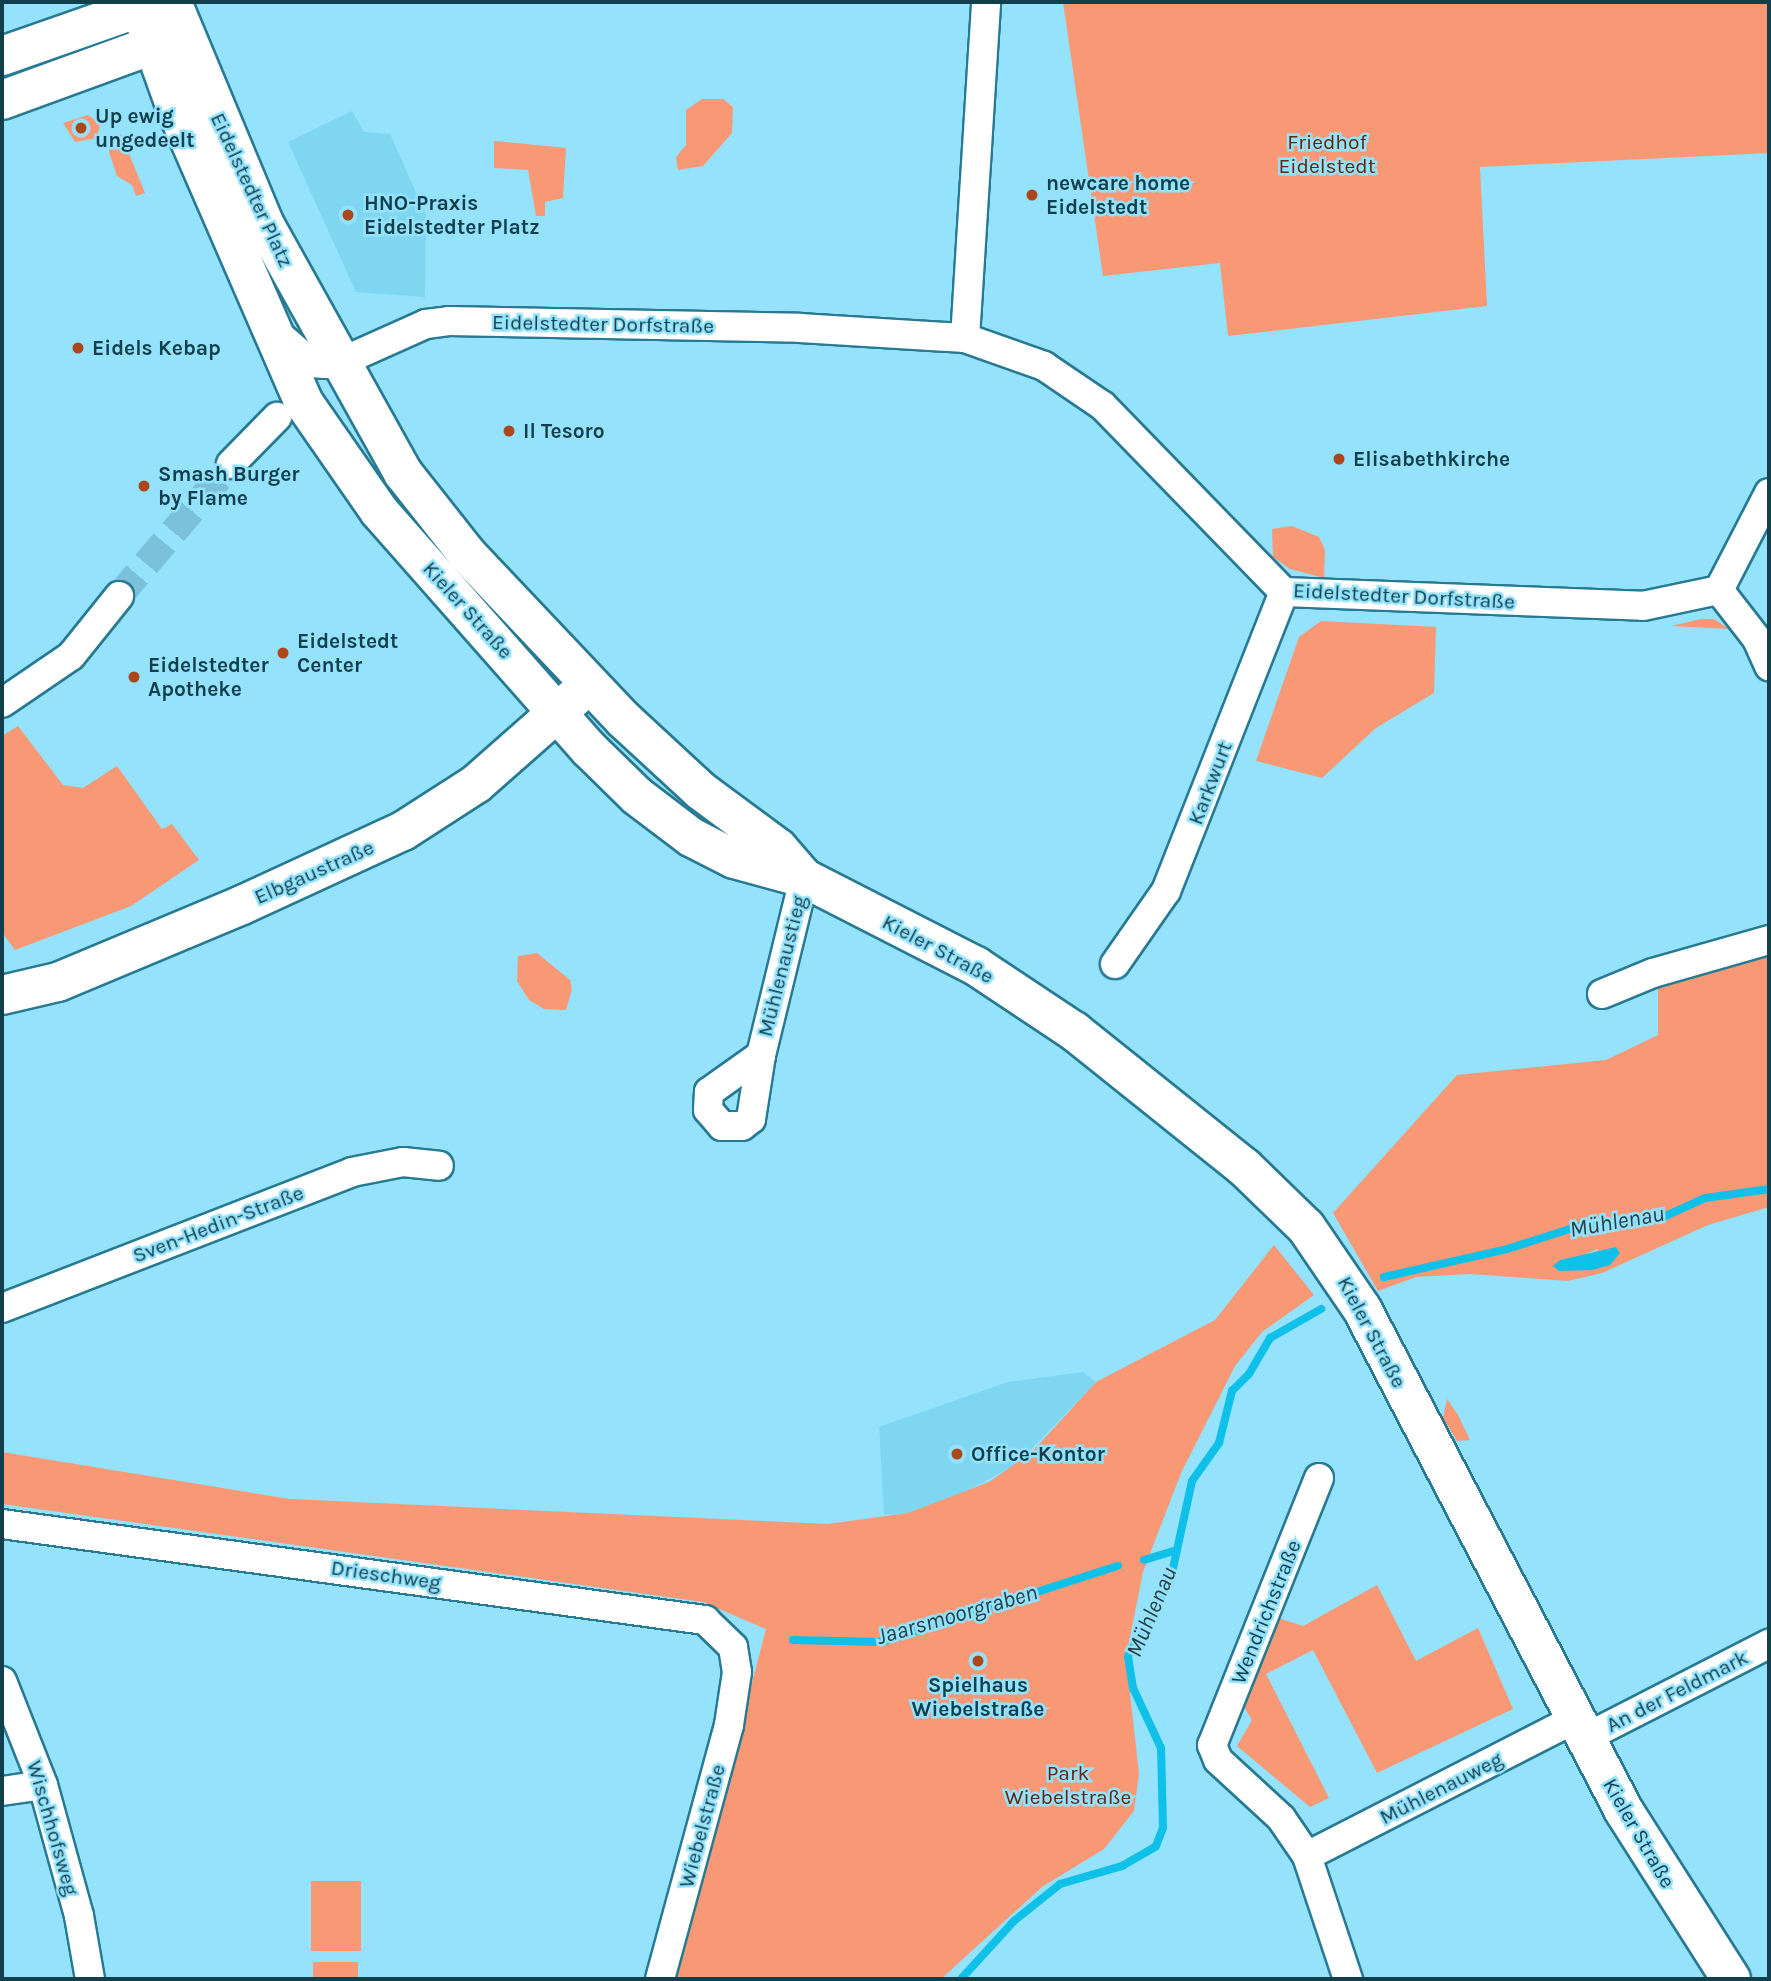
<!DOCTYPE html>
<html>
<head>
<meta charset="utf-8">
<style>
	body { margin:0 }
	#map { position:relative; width:1771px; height:1981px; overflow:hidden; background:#94e2fc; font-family:Karla,sans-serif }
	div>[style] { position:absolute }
	.built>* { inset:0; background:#7fd6f1 }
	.green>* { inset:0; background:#f89875; transform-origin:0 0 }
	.water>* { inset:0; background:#0fc0e8 }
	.stream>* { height:8px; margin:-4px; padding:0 4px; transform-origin:4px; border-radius:4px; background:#0fc0e8 }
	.street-tunnel>* { height:28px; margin-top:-14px; transform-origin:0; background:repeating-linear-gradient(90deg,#7ac1d9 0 28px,transparent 0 42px) }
	.roads { filter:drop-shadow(2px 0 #277a92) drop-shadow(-2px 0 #277a92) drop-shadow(0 2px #277a92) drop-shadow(0 -2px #277a92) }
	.street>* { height:28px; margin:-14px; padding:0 14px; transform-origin:14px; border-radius:14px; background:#fff }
	.secondary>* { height:38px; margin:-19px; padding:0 19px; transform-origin:19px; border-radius:19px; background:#fff }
	.primary>* { height:38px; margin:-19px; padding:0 19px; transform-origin:19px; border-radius:19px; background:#fff }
	.dots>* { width:19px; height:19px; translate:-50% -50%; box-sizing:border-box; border:4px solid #94e2fc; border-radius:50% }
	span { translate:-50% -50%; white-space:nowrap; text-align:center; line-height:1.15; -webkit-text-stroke:5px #94e2fc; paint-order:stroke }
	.poi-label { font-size:21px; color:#113f4c; font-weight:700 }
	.left { translate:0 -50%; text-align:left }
	.park-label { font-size:21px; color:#632409 }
	.street-label { font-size:21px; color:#113f4c }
	.water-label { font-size:23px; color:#263e46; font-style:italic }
	.frame { position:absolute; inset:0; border:4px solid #113f4c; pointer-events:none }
</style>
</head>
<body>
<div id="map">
	<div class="built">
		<i style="clip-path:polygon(352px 111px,364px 132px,390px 134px,426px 215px,425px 297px,356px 292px,288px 142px)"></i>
		<i style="clip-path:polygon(1083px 1372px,1096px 1382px,1017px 1464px,957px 1496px,908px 1513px,884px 1515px,879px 1427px,1008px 1382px)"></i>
	</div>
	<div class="green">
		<i style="clip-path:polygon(1063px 2px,1769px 2px,1769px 153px,1480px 167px,1487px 306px,1228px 336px,1220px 263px,1103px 276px)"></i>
		<i style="clip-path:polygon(702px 99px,723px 99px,733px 107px,732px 133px,703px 166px,678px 170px,676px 157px,686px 145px,686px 110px)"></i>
		<i style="clip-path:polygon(88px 115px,100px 124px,97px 138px,75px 142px,63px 123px)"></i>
		<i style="clip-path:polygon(121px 134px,145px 193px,136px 196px,132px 185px,117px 176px,109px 152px,110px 139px)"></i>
		<i style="clip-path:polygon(494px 141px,566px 148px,563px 198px,545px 202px,545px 216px,536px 216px,528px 170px,494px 168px)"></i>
		<i style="clip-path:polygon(1292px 526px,1319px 537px,1325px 550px,1324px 578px,1290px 569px,1273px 557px,1272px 529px)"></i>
		<i style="clip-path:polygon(1701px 619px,1714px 619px,1729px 629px,1671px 626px)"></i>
		<i style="clip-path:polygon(1321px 621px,1436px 627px,1434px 693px,1376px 728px,1322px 778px,1256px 761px,1299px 637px)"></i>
		<i style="clip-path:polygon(18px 726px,63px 785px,83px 788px,117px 766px,162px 829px,172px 824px,199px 860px,131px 906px,15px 950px,2px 932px,2px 736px)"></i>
		<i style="clip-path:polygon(537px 953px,570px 980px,572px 989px,566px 1010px,544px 1009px,529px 1000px,517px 981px,518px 956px)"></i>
		<i style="clip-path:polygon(evenodd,1769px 954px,1769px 1207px,1708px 1225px,1602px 1273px,1568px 1281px,1470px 1274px,1416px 1277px,1378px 1291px,1333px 1213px,1457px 1075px,1606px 1060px,1658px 1035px,1658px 987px,1769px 954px,1598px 1249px,1593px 1270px,1560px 1260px,1577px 1257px,1598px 1249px)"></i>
		<i style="clip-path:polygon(1274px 1245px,1314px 1295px,1262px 1332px,1235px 1366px,1181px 1473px,1143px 1572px,1126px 1657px,1139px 1774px,1134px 1811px,1104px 1849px,1042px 1887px,941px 1979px,675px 1979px,766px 1629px,703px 1602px,2px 1504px,2px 1452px,290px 1499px,828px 1524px,908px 1513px,989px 1482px,1031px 1453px,1096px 1382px,1215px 1320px)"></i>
		<i style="clip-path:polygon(1447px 1399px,1458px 1415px,1470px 1440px,1457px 1441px,1443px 1418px)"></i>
		<i style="clip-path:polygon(1377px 1585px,1416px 1661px,1478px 1628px,1513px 1709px,1377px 1773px,1313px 1650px,1266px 1674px,1329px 1798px,1310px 1807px,1237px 1746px,1252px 1720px,1239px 1699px,1278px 1618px,1303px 1626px)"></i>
		<i style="left:311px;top:1881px;width:50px;height:70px"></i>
		<i style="left:358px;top:1962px;width:17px;height:45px;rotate:90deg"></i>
	</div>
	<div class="water">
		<i style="clip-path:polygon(1616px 1247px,1620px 1253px,1610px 1265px,1593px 1270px,1559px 1271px,1553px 1266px,1560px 1260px)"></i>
	</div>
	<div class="stream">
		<i style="left:1384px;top:1277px;width:126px;rotate:-12.8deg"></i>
		<i style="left:1507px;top:1249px;width:79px;rotate:-17.7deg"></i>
		<i style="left:1582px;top:1225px;width:79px;rotate:-5.1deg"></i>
		<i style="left:1661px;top:1218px;width:48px;rotate:-24.4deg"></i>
		<i style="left:1705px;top:1198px;width:65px;rotate:-8deg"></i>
		<i style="left:1144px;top:1560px;width:34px;rotate:-17deg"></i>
		<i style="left:793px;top:1640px;width:89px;rotate:1.3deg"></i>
		<i style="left:882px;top:1642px;width:248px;rotate:-17.9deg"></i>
		<i style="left:961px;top:1979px;width:79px;rotate:-47.6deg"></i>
		<i style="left:1014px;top:1921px;width:59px;rotate:-38.8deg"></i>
		<i style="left:1060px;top:1884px;width:65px;rotate:-16.2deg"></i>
		<i style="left:1122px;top:1866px;width:39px;rotate:-30deg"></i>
		<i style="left:1156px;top:1846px;width:19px;rotate:-69deg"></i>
		<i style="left:1163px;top:1828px;width:80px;rotate:-91.4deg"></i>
		<i style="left:1161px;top:1748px;width:66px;rotate:-115deg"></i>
		<i style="left:1133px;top:1688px;width:32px;rotate:-99deg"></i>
		<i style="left:1128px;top:1656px;width:85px;rotate:-60.4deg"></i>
		<i style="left:1170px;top:1582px;width:103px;rotate:-77.7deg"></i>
		<i style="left:1192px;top:1481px;width:47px;rotate:-54.6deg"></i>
		<i style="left:1219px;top:1443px;width:54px;rotate:-76deg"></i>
		<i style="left:1232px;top:1391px;width:24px;rotate:-45deg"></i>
		<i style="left:1249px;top:1374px;width:42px;rotate:-59.7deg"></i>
		<i style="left:1270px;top:1338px;width:59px;rotate:-29.6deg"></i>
	</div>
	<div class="street-tunnel">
		<i style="left:119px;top:596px;width:173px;rotate:-49.7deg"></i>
	</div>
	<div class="roads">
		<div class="street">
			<i style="left:278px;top:334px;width:44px;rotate:41.3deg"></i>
			<i style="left:311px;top:363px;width:14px;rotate:4deg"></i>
			<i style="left:325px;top:364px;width:16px;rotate:-7deg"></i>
			<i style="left:341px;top:362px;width:93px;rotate:-24.1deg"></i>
			<i style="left:426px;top:324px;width:23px;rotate:-7deg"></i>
			<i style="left:449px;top:321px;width:351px;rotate:1.1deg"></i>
			<i style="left:800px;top:328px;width:165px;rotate:3.5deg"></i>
			<i style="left:965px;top:338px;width:84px;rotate:19.5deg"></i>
			<i style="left:1044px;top:366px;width:71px;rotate:34.1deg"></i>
			<i style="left:1103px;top:406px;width:260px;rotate:45.8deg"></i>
			<i style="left:1284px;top:592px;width:359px;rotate:2.2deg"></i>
			<i style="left:1643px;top:606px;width:78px;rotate:-11.9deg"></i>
			<i style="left:965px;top:338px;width:337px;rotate:-86.4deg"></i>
			<i style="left:231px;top:464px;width:66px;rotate:-45.6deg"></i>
			<i style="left:1719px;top:590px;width:109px;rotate:-62.7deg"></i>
			<i style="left:1719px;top:590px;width:62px;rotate:52.2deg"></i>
			<i style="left:1757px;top:639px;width:30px;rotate:66deg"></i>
			<i style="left:2px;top:703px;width:83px;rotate:-34.3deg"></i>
			<i style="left:71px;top:656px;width:77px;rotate:-51.3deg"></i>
			<i style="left:1115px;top:964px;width:89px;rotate:-55.1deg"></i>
			<i style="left:1166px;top:891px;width:321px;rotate:-68.5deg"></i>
			<i style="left:1602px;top:994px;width:55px;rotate:-22.4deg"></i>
			<i style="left:1653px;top:973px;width:121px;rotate:-15.9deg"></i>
			<i style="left:761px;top:1055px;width:65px;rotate:98.9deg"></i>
			<i style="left:751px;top:1119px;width:11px;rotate:142deg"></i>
			<i style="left:742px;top:1126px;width:20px;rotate:180deg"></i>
			<i style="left:722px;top:1126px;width:21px;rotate:-131deg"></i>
			<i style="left:708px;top:1110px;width:18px;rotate:-87deg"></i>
			<i style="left:709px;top:1092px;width:64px;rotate:-35.4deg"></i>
			<i style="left:761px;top:1055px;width:182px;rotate:-76.3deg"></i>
			<i style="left:2px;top:1308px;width:375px;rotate:-21.2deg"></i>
			<i style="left:352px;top:1172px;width:52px;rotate:-11.1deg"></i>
			<i style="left:403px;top:1162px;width:36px;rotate:6deg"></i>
			<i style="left:1319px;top:1478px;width:288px;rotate:111.8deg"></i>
			<i style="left:1212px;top:1745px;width:16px;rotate:68deg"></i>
			<i style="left:1218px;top:1760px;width:86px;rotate:42.6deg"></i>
			<i style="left:1281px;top:1818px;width:46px;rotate:55.6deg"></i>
			<i style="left:1307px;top:1856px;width:130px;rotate:71.6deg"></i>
			<i style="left:2px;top:1524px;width:710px;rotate:7.78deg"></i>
			<i style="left:705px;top:1620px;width:39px;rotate:44deg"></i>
			<i style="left:733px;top:1647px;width:25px;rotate:81deg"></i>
			<i style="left:737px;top:1672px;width:54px;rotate:98.6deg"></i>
			<i style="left:729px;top:1725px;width:263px;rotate:105.2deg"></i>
			<i style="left:2px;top:1681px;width:112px;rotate:68.5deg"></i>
			<i style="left:43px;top:1785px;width:136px;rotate:74.6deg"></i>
			<i style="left:79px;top:1916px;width:64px;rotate:80.1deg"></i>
			<i style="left:1585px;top:1738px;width:207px;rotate:-27.1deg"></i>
			<i style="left:2px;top:1791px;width:41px;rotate:-8.3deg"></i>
			<i style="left:1307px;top:1856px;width:301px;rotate:-27.1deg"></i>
		</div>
		<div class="secondary">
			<i style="left:2px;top:56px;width:145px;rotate:-19.3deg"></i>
			<i style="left:139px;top:8px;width:37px;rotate:8deg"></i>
			<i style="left:176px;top:13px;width:24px;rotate:114deg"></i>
			<i style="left:166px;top:35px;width:19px;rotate:145deg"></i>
			<i style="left:150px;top:46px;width:158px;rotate:160deg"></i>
		</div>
		<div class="primary">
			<i style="left:138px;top:2px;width:116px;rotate:70.3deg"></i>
			<i style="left:177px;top:111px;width:318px;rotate:66.5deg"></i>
			<i style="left:304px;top:403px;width:131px;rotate:55.2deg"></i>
			<i style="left:379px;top:511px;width:317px;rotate:48.6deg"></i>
			<i style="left:589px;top:749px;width:67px;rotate:44.4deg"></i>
			<i style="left:637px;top:796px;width:68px;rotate:37.2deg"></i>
			<i style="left:691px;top:837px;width:48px;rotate:27.1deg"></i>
			<i style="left:734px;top:859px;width:73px;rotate:15.2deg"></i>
			<i style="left:804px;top:878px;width:193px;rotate:27.1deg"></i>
			<i style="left:976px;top:966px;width:118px;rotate:33.6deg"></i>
			<i style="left:1074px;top:1031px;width:218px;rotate:38.7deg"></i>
			<i style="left:1244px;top:1167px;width:86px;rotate:44.1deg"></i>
			<i style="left:1306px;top:1227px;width:99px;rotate:55.7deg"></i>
			<i style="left:1362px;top:1309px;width:566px;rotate:62.44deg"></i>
			<i style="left:1624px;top:1811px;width:199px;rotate:57.5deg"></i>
			<i style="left:172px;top:2px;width:242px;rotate:67.4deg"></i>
			<i style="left:265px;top:225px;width:284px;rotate:60.9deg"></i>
			<i style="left:403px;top:473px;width:103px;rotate:51.7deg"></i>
			<i style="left:467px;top:554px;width:227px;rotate:46.6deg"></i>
			<i style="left:623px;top:719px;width:106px;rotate:42.7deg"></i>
			<i style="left:701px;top:791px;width:96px;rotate:36.5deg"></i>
			<i style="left:778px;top:848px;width:37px;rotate:49deg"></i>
			<i style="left:2px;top:995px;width:57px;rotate:-13.1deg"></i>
			<i style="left:58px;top:982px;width:199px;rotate:-22.7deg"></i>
			<i style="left:242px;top:905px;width:177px;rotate:-24.7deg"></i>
			<i style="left:403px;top:831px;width:87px;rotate:-32.8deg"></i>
			<i style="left:476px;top:784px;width:135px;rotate:-41.4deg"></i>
		</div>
	</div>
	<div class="dots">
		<i style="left:81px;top:128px;background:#ac461b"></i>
		<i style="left:1032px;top:195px;background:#ac461b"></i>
		<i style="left:348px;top:215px;background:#ac461b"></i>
		<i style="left:78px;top:348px;background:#ac461b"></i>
		<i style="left:509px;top:431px;background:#ac461b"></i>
		<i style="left:1339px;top:459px;background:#ac461b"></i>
		<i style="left:144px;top:486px;background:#ac461b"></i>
		<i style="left:283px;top:653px;background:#ac461b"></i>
		<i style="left:134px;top:677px;background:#ac461b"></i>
		<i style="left:957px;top:1454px;background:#ac461b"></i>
		<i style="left:978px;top:1661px;background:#ac461b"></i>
	</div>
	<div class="poi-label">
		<span class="left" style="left:95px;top:128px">Up ewig<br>ungedeelt</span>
		<span class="left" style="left:1046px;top:195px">newcare home<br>Eidelstedt</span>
		<span class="left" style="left:364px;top:215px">HNO-Praxis<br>Eidelstedter Platz</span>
		<span class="left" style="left:92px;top:348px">Eidels Kebap</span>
		<span class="left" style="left:523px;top:431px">Il Tesoro</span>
		<span class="left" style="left:1353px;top:459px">Elisabethkirche</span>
		<span class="left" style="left:158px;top:486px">Smash Burger<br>by Flame</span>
		<span class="left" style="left:297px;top:653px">Eidelstedt<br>Center</span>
		<span class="left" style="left:148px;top:677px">Eidelstedter<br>Apotheke</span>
		<span class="left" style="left:971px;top:1454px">Office-Kontor</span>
		<span style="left:978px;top:1697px">Spielhaus<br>Wiebelstraße</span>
	</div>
	<div class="park-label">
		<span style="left:1327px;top:154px">Friedhof<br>Eidelstedt</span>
		<span style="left:1068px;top:1785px">Park<br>Wiebelstraße</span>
	</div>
	<div class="street-label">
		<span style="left:252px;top:190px;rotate:65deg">Eidelstedter Platz</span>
		<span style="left:603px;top:324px;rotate:1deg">Eidelstedter Dorfstraße</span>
		<span style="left:1404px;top:596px;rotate:3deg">Eidelstedter Dorfstraße</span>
		<span style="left:468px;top:610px;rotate:48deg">Kieler Straße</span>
		<span style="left:1210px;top:783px;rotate:-69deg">Karkwurt</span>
		<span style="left:314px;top:872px;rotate:-24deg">Elbgaustraße</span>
		<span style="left:938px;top:949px;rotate:28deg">Kieler Straße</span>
		<span style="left:782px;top:966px;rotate:-76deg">Mühlenaustieg</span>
		<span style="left:218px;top:1224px;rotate:-21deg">Sven-Hedin-Straße</span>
		<span style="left:1372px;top:1332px;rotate:62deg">Kieler Straße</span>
		<span style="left:386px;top:1575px;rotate:8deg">Drieschweg</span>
		<span style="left:1266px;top:1612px;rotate:-68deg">Wendrichstraße</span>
		<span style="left:1677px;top:1691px;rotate:-27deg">An der Feldmark</span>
		<span style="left:1441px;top:1788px;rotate:-27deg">Mühlenauweg</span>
		<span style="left:702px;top:1826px;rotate:-75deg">Wiebelstraße</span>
		<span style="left:53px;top:1828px;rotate:74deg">Wischhofsweg</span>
		<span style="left:1639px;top:1833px;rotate:60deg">Kieler Straße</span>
	</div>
	<div class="water-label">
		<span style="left:1617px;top:1222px;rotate:-10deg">Mühlenau</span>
		<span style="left:1152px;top:1612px;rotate:-67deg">Mühlenau</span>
		<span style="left:957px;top:1615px;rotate:-16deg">Jaarsmoorgraben</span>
	</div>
	<div class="frame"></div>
</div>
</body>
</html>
